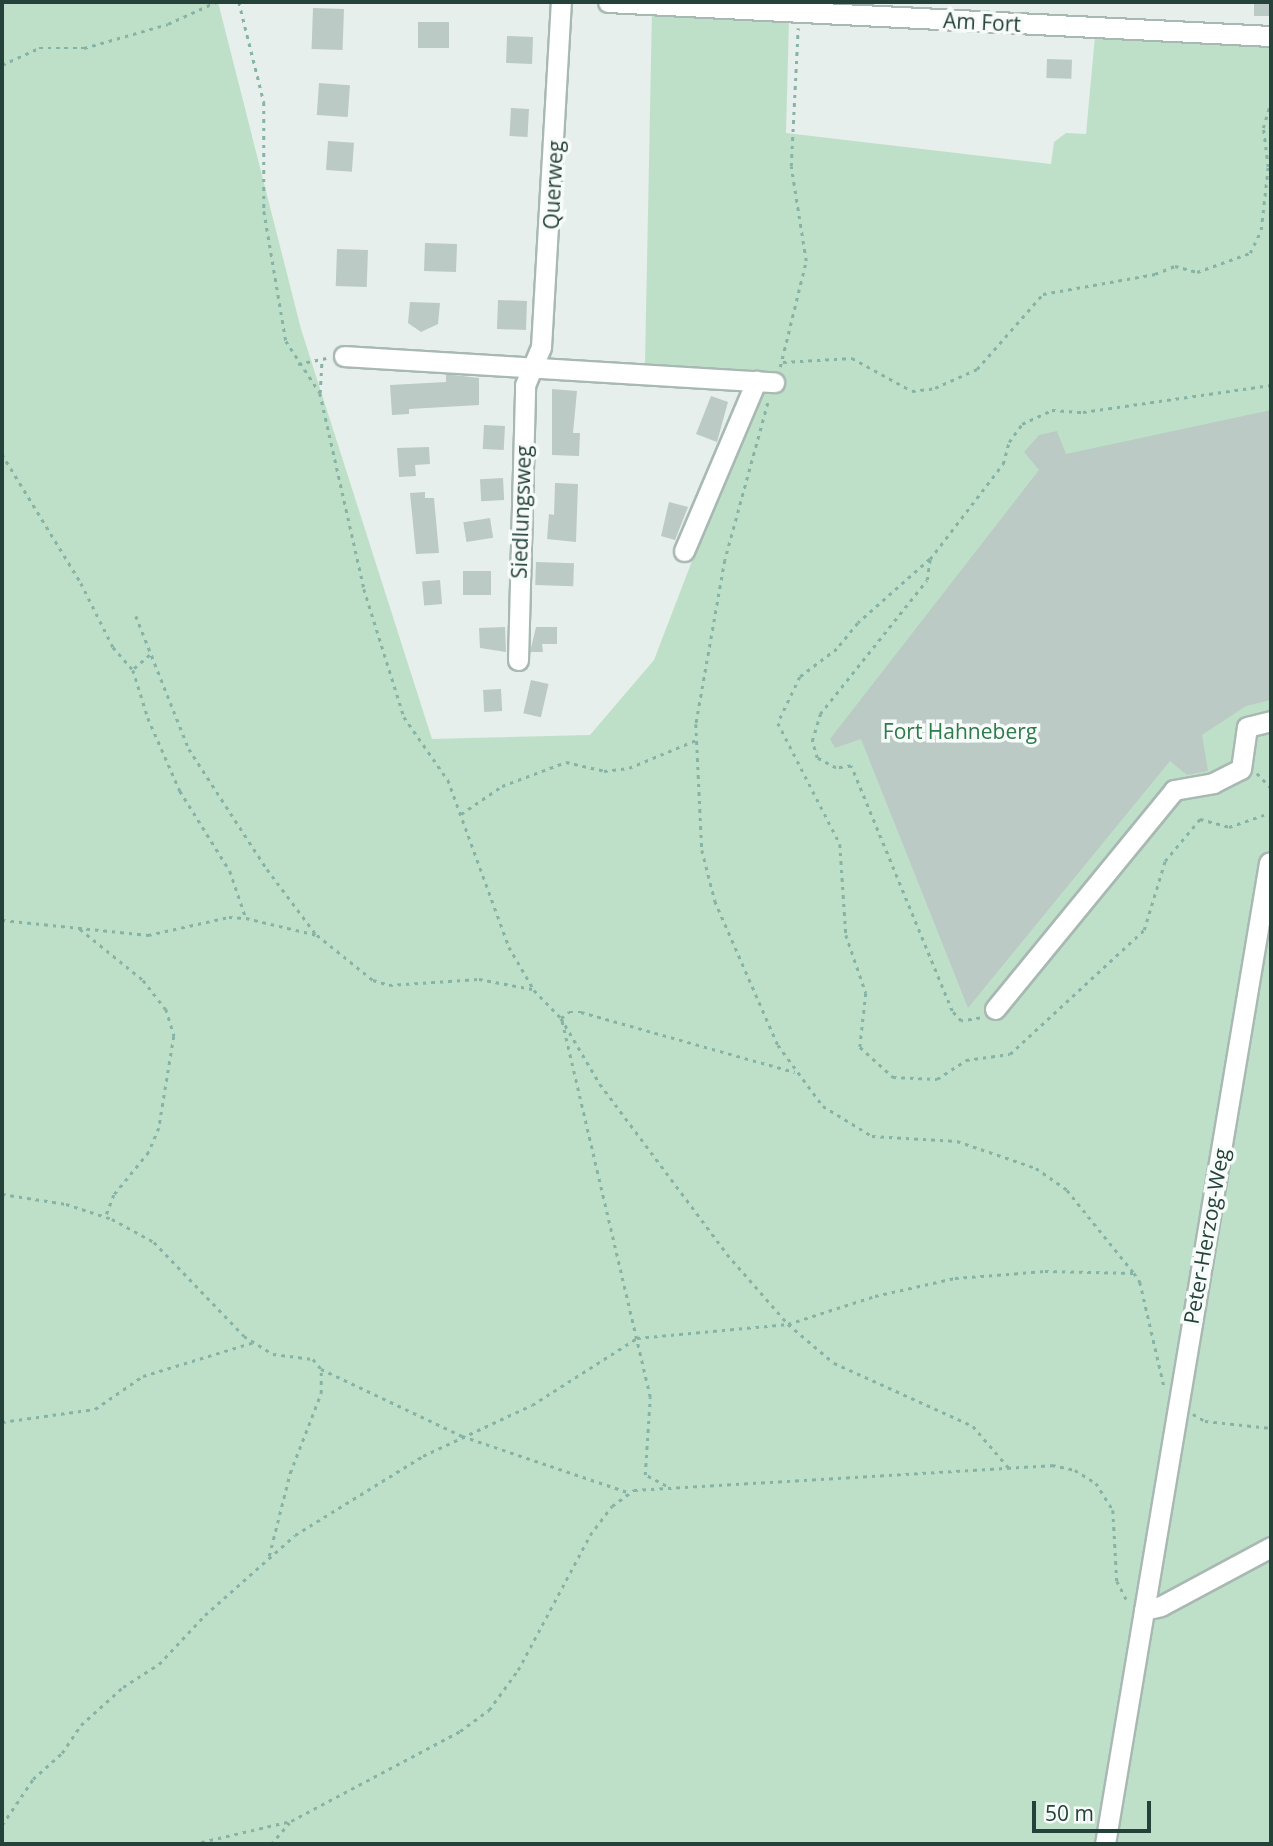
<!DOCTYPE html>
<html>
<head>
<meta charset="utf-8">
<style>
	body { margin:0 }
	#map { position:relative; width:1273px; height:1846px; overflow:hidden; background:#e6efeb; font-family:"Open Sans",sans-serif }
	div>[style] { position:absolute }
	.green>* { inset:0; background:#bfe0c8 }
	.building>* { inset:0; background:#bbcac4; transform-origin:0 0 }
	.path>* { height:2.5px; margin-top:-1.25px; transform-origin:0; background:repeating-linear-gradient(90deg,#86b3a5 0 3.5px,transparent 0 8.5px) }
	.roads { filter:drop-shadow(2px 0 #a8b8b2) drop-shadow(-2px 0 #a8b8b2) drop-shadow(0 2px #a8b8b2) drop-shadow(0 -2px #a8b8b2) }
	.minor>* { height:19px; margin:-9.5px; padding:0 9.5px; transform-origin:9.5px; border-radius:9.5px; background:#fff }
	span { translate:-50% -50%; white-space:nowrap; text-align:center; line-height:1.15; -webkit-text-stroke:7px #f7fbf9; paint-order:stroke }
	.street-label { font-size:21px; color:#24423a }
	.park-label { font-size:21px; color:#2d7a4b }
	.frame { position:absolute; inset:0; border:4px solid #24423a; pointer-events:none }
	.scale { position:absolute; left:1032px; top:1801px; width:119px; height:32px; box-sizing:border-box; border:4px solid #24423a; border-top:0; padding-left:9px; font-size:21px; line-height:24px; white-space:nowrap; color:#24423a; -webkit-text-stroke:5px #f7fbf9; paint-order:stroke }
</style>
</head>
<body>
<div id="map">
	<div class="green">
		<i style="clip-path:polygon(2px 2px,218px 2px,301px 329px,432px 739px,590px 735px,654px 660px,763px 376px,645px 363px,652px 9px,789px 20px,786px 133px,1051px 164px,1054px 142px,1066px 133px,1086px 134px,1095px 36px,1271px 43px,1271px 1545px,1163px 1597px,1154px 1591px,1098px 1844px,2px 1844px)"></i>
		<i style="clip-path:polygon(1271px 1553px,1271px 1844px,1113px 1844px,1152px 1617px)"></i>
	</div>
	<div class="building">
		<i style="left:1254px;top:2px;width:17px;height:14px"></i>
		<i style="left:313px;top:8px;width:31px;height:41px;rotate:2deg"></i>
		<i style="left:418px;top:22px;width:31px;height:26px"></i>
		<i style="left:507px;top:36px;width:26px;height:27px;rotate:2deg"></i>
		<i style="left:1047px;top:59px;width:25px;height:19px;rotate:2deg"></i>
		<i style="left:319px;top:83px;width:31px;height:32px;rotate:4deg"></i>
		<i style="left:511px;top:108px;width:18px;height:28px;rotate:3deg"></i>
		<i style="left:328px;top:141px;width:26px;height:29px;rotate:4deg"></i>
		<i style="left:425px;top:243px;width:32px;height:28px;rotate:2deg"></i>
		<i style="left:337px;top:249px;width:31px;height:37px;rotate:2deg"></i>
		<i style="left:498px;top:300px;width:29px;height:29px;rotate:2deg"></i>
		<i style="clip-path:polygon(410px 302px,440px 303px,438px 324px,421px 332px,408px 323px)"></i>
		<i style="clip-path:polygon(446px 374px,479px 378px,479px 405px,409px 409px,409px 414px,392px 415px,390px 385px,446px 382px)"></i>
		<i style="clip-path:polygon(552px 389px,577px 391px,573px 433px,580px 433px,579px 456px,552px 455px)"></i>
		<i style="clip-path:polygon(711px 396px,728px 402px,717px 442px,696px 434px)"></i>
		<i style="clip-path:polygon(1271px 410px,1271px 700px,1246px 706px,1202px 735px,1208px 771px,1187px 775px,1170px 761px,968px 1008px,861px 739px,835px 748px,830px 739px,1039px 470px,1024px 452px,1039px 435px,1057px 431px,1066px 454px)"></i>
		<i style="left:484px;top:425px;width:21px;height:24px;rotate:3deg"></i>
		<i style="clip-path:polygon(429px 447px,430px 464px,415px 465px,416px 476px,399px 477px,397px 448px)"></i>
		<i style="left:503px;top:478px;width:22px;height:23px;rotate:87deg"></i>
		<i style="clip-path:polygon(555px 483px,578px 484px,576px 542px,547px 539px,549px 514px,554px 515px)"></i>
		<i style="clip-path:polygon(425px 492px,425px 498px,434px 498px,439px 553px,416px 554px,410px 493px)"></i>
		<i style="clip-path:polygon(669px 502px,688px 507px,675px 540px,661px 536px)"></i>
		<i style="left:490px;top:518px;width:20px;height:27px;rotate:81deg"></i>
		<i style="left:536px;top:562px;width:38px;height:23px;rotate:2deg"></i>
		<i style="left:463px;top:571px;width:28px;height:24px"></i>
		<i style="left:440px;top:580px;width:24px;height:18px;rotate:85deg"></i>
		<i style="clip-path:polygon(505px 627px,506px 652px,480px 648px,479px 628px)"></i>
		<i style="clip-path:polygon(536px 627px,557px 627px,557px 644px,542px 644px,543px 652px,530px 652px)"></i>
		<i style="left:531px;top:680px;width:18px;height:34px;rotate:13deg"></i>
		<i style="left:501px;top:689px;width:22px;height:18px;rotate:87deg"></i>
	</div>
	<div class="path">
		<i style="left:239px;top:2px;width:103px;rotate:76deg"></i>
		<i style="left:264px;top:102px;width:109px;rotate:90deg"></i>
		<i style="left:264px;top:211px;width:132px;rotate:80.4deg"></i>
		<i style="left:286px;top:341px;width:62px;rotate:56.8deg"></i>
		<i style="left:320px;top:393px;width:201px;rotate:77.3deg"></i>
		<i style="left:364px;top:589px;width:134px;rotate:72.6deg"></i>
		<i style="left:404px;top:717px;width:77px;rotate:55.1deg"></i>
		<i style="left:448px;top:780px;width:178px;rotate:69.9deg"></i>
		<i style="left:509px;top:947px;width:50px;rotate:59.8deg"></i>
		<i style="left:534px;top:990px;width:39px;rotate:46deg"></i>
		<i style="left:561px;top:1018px;width:10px;rotate:-37deg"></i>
		<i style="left:569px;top:1012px;width:12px"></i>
		<i style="left:581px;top:1012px;width:222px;rotate:15.7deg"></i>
		<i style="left:2px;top:65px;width:41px;rotate:-24.7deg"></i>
		<i style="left:39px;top:48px;width:45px"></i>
		<i style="left:84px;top:48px;width:87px;rotate:-15.9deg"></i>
		<i style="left:168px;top:24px;width:53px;rotate:-24.6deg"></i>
		<i style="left:783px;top:362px;width:69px;rotate:-3.3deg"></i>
		<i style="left:852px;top:358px;width:68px;rotate:28.8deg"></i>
		<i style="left:912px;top:391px;width:23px;rotate:-7deg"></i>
		<i style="left:935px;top:388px;width:46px;rotate:-24.3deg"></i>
		<i style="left:977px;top:369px;width:100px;rotate:-48.7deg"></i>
		<i style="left:1043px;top:294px;width:114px;rotate:-10.1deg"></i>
		<i style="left:1155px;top:274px;width:22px;rotate:-22deg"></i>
		<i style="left:1175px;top:266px;width:23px;rotate:15deg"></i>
		<i style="left:1197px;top:272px;width:56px;rotate:-19.7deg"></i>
		<i style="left:1250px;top:253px;width:25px;rotate:-64deg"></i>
		<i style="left:1261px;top:230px;width:63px;rotate:-83.7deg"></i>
		<i style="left:1268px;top:167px;width:39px;rotate:-97deg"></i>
		<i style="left:1263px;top:128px;width:28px;rotate:-73deg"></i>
		<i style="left:298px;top:364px;width:29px;rotate:-12deg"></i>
		<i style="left:780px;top:367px;width:109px;rotate:-76.2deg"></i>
		<i style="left:806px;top:261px;width:96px;rotate:-99deg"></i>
		<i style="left:791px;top:166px;width:138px;rotate:-87.1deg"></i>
		<i style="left:320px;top:393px;width:34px;rotate:-87deg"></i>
		<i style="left:768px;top:403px;width:163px;rotate:105.3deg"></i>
		<i style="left:725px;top:560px;width:167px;rotate:100deg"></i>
		<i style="left:696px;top:724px;width:126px;rotate:87.3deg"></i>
		<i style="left:702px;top:850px;width:53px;rotate:75.7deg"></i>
		<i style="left:715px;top:901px;width:157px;rotate:66.4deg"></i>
		<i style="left:778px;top:1045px;width:76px;rotate:53.6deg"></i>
		<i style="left:823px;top:1106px;width:57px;rotate:31.5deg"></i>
		<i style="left:872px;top:1136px;width:85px;rotate:3.4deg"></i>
		<i style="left:957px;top:1141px;width:83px;rotate:18.9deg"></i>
		<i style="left:1036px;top:1168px;width:38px;rotate:35deg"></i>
		<i style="left:1067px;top:1190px;width:107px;rotate:51.1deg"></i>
		<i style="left:2px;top:454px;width:151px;rotate:58.5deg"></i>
		<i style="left:81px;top:583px;width:72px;rotate:63.4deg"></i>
		<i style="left:113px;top:647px;width:29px;rotate:49deg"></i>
		<i style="left:930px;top:559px;width:96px;rotate:138.4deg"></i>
		<i style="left:858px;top:623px;width:33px;rotate:129deg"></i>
		<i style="left:837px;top:649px;width:46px;rotate:142.9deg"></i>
		<i style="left:800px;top:677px;width:51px;rotate:115.6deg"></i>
		<i style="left:778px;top:723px;width:136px;rotate:62.9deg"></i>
		<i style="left:840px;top:844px;width:91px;rotate:86.2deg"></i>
		<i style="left:846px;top:935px;width:61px;rotate:71deg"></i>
		<i style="left:866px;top:993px;width:54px;rotate:96.3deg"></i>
		<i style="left:860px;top:1047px;width:45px;rotate:42.3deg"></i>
		<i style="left:893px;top:1077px;width:44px;rotate:2.6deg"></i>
		<i style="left:937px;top:1079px;width:35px;rotate:-33deg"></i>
		<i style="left:966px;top:1060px;width:44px;rotate:-7.8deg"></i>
		<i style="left:1010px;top:1054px;width:183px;rotate:-42.8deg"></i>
		<i style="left:1144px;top:930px;width:72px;rotate:-73.1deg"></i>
		<i style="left:1165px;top:861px;width:55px;rotate:-50.2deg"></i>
		<i style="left:1200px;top:819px;width:30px;rotate:15deg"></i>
		<i style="left:1229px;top:827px;width:37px;rotate:-19deg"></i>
		<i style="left:136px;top:616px;width:143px;rotate:68.3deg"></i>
		<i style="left:189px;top:749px;width:143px;rotate:57deg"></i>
		<i style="left:267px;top:869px;width:80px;rotate:53.1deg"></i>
		<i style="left:150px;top:655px;width:23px;rotate:139deg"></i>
		<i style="left:133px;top:670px;width:50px;rotate:72.6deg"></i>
		<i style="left:148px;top:718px;width:80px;rotate:66.3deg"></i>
		<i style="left:180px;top:791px;width:94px;rotate:58deg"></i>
		<i style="left:230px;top:871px;width:50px;rotate:71.2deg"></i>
		<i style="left:1257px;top:773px;width:21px;rotate:47deg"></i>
		<i style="left:461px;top:814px;width:50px;rotate:-34.3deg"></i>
		<i style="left:502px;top:786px;width:68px;rotate:-20.6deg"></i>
		<i style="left:566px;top:762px;width:39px;rotate:13deg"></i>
		<i style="left:604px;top:771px;width:25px;rotate:-7deg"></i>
		<i style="left:629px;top:768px;width:73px;rotate:-22.7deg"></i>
		<i style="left:2px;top:920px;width:147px;rotate:5.9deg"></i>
		<i style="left:148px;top:935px;width:83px;rotate:-12.5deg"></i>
		<i style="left:229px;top:917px;width:17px;rotate:3deg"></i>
		<i style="left:246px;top:918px;width:73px;rotate:13.5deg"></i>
		<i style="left:317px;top:935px;width:72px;rotate:38.8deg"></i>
		<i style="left:373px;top:980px;width:17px;rotate:17deg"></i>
		<i style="left:389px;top:985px;width:90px;rotate:-3.8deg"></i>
		<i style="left:479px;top:979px;width:54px;rotate:10.7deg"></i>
		<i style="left:80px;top:929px;width:81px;rotate:39deg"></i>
		<i style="left:143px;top:980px;width:37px;rotate:52deg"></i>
		<i style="left:166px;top:1009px;width:28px;rotate:73deg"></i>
		<i style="left:174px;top:1036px;width:93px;rotate:99.3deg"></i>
		<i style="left:159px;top:1128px;width:26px;rotate:113deg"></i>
		<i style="left:149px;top:1152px;width:55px;rotate:129.1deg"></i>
		<i style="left:114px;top:1195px;width:22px;rotate:111deg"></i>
		<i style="left:980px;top:1018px;width:19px;rotate:171deg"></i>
		<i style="left:961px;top:1021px;width:13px;rotate:-132deg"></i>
		<i style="left:952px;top:1011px;width:265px;rotate:-112.4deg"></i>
		<i style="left:851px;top:766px;width:15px;rotate:172deg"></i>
		<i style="left:836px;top:768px;width:21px;rotate:-152deg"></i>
		<i style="left:817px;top:758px;width:18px;rotate:-106deg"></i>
		<i style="left:812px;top:741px;width:28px;rotate:-73deg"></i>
		<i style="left:820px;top:714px;width:171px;rotate:-51.4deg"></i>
		<i style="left:927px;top:580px;width:21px;rotate:-82deg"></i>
		<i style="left:930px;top:559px;width:120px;rotate:-52.5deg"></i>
		<i style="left:1003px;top:464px;width:23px;rotate:-75deg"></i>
		<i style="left:1009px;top:442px;width:22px;rotate:-54deg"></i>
		<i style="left:1022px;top:424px;width:33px;rotate:-25deg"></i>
		<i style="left:1052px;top:410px;width:31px;rotate:4deg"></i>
		<i style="left:1083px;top:412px;width:190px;rotate:-8.2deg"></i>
		<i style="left:2px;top:1194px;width:65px;rotate:8.9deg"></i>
		<i style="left:66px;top:1204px;width:48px;rotate:18.1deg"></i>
		<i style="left:112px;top:1219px;width:48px;rotate:28.7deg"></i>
		<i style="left:154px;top:1242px;width:130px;rotate:46.2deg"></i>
		<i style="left:244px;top:1336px;width:34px;rotate:32deg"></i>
		<i style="left:273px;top:1354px;width:40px;rotate:7.1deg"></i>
		<i style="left:313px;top:1359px;width:13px;rotate:51deg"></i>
		<i style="left:321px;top:1369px;width:156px;rotate:25.4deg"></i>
		<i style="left:462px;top:1436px;width:177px;rotate:18.7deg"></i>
		<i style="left:1193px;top:1414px;width:14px;rotate:30deg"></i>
		<i style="left:1205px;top:1421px;width:66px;rotate:6.1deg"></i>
		<i style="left:2px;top:1422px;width:94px;rotate:-8deg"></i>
		<i style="left:95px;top:1409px;width:58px;rotate:-34.5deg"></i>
		<i style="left:143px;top:1376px;width:116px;rotate:-17deg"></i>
		<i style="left:666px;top:1486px;width:24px;rotate:-152deg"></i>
		<i style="left:645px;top:1475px;width:78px;rotate:-86.3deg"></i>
		<i style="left:650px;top:1397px;width:389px;rotate:-103.2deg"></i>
		<i style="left:561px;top:1018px;width:77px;rotate:59.4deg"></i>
		<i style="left:600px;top:1084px;width:212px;rotate:53.2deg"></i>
		<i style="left:727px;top:1254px;width:93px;rotate:48.9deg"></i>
		<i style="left:788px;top:1324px;width:91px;rotate:-17.8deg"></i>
		<i style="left:875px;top:1296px;width:82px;rotate:-12.7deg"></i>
		<i style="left:955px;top:1278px;width:90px;rotate:-4.4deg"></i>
		<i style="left:1045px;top:1271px;width:89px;rotate:1.3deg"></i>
		<i style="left:1134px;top:1273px;width:11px;rotate:56deg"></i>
		<i style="left:1140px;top:1282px;width:107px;rotate:77deg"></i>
		<i style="left:269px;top:1556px;width:86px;rotate:-75.8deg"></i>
		<i style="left:290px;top:1473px;width:86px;rotate:-68.8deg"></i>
		<i style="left:321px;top:1393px;width:24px;rotate:-90deg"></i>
		<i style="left:2px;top:1825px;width:55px;rotate:-56deg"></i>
		<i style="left:33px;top:1779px;width:39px;rotate:-42deg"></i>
		<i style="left:62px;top:1753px;width:34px;rotate:-56deg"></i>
		<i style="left:81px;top:1725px;width:57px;rotate:-42.1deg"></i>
		<i style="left:123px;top:1687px;width:43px;rotate:-32.6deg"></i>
		<i style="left:159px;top:1664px;width:67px;rotate:-46.8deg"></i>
		<i style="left:205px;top:1615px;width:120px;rotate:-41.6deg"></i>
		<i style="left:295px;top:1535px;width:150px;rotate:-31.7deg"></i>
		<i style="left:423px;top:1456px;width:120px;rotate:-25.1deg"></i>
		<i style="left:532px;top:1405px;width:125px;rotate:-32.5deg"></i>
		<i style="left:637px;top:1338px;width:152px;rotate:-5.3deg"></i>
		<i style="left:788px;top:1324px;width:60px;rotate:40.3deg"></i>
		<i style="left:834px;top:1363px;width:153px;rotate:24.4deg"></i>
		<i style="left:973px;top:1426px;width:55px;rotate:49.4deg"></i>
		<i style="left:193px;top:1844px;width:101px;rotate:-13.2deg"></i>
		<i style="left:291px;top:1821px;width:191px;rotate:-28deg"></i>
		<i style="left:460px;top:1731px;width:36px;rotate:-36deg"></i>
		<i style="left:489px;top:1710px;width:49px;rotate:-54.1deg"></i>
		<i style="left:518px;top:1670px;width:153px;rotate:-61.9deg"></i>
		<i style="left:590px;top:1535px;width:36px;rotate:-53deg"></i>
		<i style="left:612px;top:1506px;width:27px;rotate:-36deg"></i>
		<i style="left:634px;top:1490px;width:419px;rotate:-3.4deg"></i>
		<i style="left:1052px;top:1465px;width:24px;rotate:12deg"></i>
		<i style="left:1075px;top:1470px;width:25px;rotate:32deg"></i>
		<i style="left:1096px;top:1483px;width:32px;rotate:58deg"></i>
		<i style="left:1113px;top:1510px;width:71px;rotate:86.8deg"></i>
		<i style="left:1117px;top:1581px;width:25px;rotate:63deg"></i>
		<i style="left:271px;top:1844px;width:28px;rotate:-49deg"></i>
	</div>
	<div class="roads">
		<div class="minor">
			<i style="left:608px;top:2px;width:664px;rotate:2.94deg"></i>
			<i style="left:344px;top:356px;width:431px;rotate:3.5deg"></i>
			<i style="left:684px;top:551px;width:185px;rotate:-67deg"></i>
			<i style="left:518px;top:660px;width:275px;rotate:-88.5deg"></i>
			<i style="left:525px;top:385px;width:41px;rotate:-67.2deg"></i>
			<i style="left:541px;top:347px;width:346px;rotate:-86.7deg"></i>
			<i style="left:995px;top:1009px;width:283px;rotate:-50.7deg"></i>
			<i style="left:1174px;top:790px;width:40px;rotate:-10deg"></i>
			<i style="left:1213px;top:783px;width:31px;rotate:-27deg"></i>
			<i style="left:1241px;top:769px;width:42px;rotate:-81.9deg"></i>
			<i style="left:1247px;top:727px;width:25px;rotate:-14deg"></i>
			<i style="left:1144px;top:1610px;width:17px;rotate:-13deg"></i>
			<i style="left:1161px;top:1606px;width:125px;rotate:-28.2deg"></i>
			<i style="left:1105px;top:1844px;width:995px;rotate:-80.51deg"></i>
		</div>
	</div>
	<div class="street-label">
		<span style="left:982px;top:22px;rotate:3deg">Am Fort</span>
		<span style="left:553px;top:185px;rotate:-87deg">Querweg</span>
		<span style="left:521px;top:512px;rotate:-88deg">Siedlungsweg</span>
		<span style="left:1206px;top:1236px;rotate:-80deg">Peter-Herzog-Weg</span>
	</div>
	<div class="park-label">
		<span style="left:960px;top:731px">Fort Hahneberg</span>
	</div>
	<div class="frame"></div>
	<div class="scale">50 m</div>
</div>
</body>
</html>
